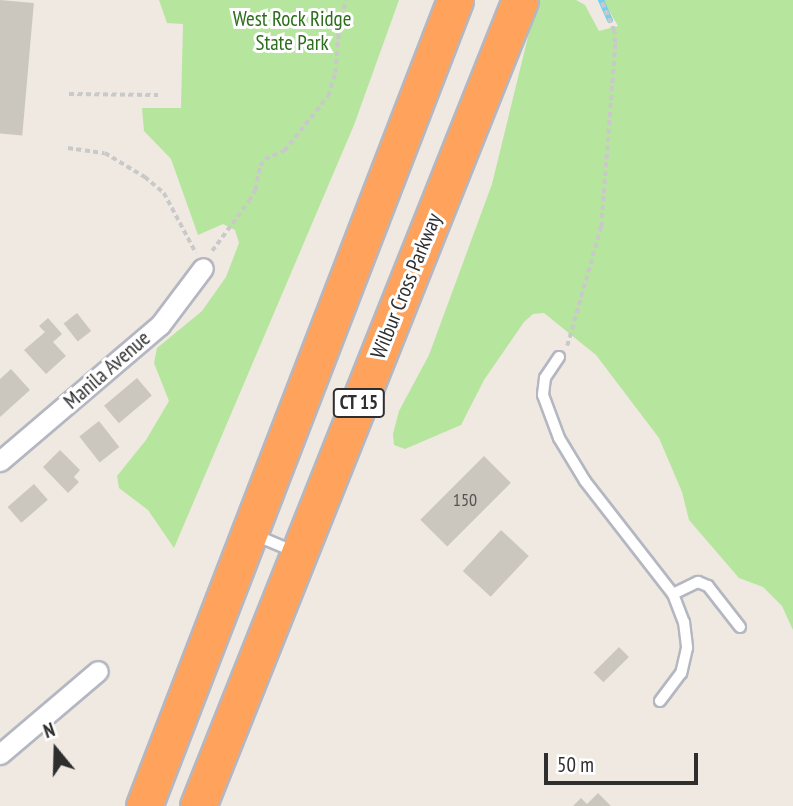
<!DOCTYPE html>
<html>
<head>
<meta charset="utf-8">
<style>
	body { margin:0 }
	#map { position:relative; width:793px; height:806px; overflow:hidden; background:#efe9e1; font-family:"PT Sans Narrow",sans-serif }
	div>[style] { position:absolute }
	.green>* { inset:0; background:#b6e59e }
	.stream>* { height:6px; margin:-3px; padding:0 3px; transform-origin:3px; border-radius:3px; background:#75cff0 }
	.building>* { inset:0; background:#cbc7bf; transform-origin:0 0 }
	.path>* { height:3.5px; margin-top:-1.75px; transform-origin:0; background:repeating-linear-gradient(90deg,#c9c9c9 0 5px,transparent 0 8.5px) }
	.roads { filter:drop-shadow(2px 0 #b4b7c1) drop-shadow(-2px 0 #b4b7c1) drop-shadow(0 2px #b4b7c1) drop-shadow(0 -2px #b4b7c1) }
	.service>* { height:10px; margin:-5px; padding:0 5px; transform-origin:5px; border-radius:5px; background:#fff }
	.minor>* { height:19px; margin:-9.5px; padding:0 9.5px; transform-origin:9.5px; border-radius:9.5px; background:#fff }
	.motorway>* { height:35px; margin:-17.5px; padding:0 17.5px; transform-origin:17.5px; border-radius:17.5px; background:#ffa35c }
	span { translate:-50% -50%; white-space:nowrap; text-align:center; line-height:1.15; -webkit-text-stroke:6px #fff; paint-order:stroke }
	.number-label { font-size:18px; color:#555452 }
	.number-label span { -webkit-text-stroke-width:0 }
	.shield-label span { padding:2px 5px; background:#fff; border:2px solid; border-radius:5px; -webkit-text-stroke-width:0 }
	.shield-label { font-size:19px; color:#2e2e2e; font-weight:700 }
	.park-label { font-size:21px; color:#2c6e1b }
	.street-label { font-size:21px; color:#2e2e2e }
	.north { position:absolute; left:21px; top:715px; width:70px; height:70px; -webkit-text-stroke:5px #fff; paint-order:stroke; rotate:341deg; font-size:19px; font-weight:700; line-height:28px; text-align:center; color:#2e2e2e }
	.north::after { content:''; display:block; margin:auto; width:24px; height:32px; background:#2e2e2e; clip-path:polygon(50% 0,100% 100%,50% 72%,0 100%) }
	.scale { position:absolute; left:544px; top:753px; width:154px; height:32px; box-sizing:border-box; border:4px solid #2e2e2e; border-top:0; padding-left:9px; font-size:21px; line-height:24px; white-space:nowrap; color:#2e2e2e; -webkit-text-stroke:5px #fff; paint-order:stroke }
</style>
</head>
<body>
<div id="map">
	<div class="green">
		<i style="clip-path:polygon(159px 0,399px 0,354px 125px,174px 548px,148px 510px,119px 488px,117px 476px,146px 440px,169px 401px,154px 363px,157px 348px,202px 311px,226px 277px,239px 243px,235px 230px,223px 224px,198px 235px,171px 159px,144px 131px,142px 108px,181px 108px,183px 24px,167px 23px)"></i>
		<i style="clip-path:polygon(537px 0,576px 0,585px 5px,599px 31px,618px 26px,603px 0,793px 0,793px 630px,782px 606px,763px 587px,739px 578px,689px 520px,682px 492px,659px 438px,596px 355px,544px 313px,533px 314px,524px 322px,484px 380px,461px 425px,405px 449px,394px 445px,393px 434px,399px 411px,429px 355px,492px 184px)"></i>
	</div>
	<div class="stream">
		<i style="left:601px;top:0;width:22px;rotate:66deg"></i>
	</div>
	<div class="building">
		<i style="left:0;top:0;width:34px;height:133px;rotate:5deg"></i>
		<i style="left:77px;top:313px;width:23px;height:17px;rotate:52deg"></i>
		<i style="clip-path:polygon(48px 318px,62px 334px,53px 342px,66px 356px,46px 374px,24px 350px,45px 332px,39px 326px)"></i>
		<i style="clip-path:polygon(11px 369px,30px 390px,0 417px,0 379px)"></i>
		<i style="left:137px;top:378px;width:23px;height:43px;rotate:50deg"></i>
		<i style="left:99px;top:421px;width:33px;height:25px;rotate:52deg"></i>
		<i style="clip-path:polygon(60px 450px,80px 470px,74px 477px,79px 482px,68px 493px,43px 467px)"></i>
		<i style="left:484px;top:456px;width:38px;height:90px;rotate:45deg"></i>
		<i style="left:34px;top:484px;width:21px;height:35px;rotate:49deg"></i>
		<i style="left:501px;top:530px;width:38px;height:56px;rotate:43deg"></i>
		<i style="left:619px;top:647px;width:14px;height:36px;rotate:45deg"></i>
		<i style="clip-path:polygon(598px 793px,611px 806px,573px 806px,581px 798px,587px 804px)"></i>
	</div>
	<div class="path">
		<i style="left:69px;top:94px;width:89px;rotate:0.6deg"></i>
		<i style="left:68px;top:148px;width:37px;rotate:8deg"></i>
		<i style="left:105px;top:153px;width:47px;rotate:31deg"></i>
		<i style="left:145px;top:177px;width:25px;rotate:40deg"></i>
		<i style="left:164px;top:193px;width:68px;rotate:61.9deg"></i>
		<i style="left:212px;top:251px;width:62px;rotate:-53.5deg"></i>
		<i style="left:249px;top:201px;width:13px;rotate:-61deg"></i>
		<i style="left:255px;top:190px;width:25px;rotate:-78deg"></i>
		<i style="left:260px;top:166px;width:9px;rotate:-54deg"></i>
		<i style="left:265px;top:159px;width:21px;rotate:-23deg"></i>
		<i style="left:284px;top:151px;width:70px;rotate:-51.3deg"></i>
		<i style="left:328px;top:96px;width:24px;rotate:-73deg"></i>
		<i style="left:335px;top:73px;width:56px;rotate:-84.9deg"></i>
		<i style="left:340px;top:17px;width:18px;rotate:-68deg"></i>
		<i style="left:567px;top:346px;width:124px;rotate:-74.1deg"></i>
		<i style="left:601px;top:227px;width:185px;rotate:-85.6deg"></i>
		<i style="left:615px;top:43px;width:12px;rotate:-95deg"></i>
		<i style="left:614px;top:31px;width:34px;rotate:-113deg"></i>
	</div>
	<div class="roads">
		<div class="service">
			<i style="left:559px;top:357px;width:25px;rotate:124deg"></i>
			<i style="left:545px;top:378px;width:17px;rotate:97deg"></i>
			<i style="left:543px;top:395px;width:46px;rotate:69.6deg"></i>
			<i style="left:559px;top:438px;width:50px;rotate:58.8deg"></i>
			<i style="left:585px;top:481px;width:143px;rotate:52.1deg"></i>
			<i style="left:673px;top:594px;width:30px;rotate:69deg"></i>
			<i style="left:684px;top:622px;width:26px;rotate:83deg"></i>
			<i style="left:687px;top:648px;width:26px;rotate:103deg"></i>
			<i style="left:681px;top:673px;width:35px;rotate:127deg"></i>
			<i style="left:255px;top:535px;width:41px;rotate:22.8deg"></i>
			<i style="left:673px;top:594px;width:28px;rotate:-26deg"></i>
			<i style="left:698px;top:582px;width:11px;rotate:22deg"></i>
			<i style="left:708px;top:586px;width:52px;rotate:52deg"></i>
		</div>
		<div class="minor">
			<i style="left:0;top:461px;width:210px;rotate:-40.4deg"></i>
			<i style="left:160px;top:325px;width:71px;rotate:-53deg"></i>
			<i style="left:0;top:754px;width:128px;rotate:-40.3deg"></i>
		</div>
		<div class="motorway">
			<i style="left:144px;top:806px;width:864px;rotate:-68.9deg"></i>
			<i style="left:198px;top:806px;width:868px;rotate:-68.22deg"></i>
		</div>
	</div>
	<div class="number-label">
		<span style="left:465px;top:500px">150</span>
	</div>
	<div class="shield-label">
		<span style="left:359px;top:403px">CT 15</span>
	</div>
	<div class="park-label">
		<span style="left:292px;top:31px">West Rock Ridge<br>State Park</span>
	</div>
	<div class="street-label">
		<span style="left:406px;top:286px;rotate:-68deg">Wilbur Cross Parkway</span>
		<span style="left:107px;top:370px;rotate:-41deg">Manila Avenue</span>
	</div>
	<div class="north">N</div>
	<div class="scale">50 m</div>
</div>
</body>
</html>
